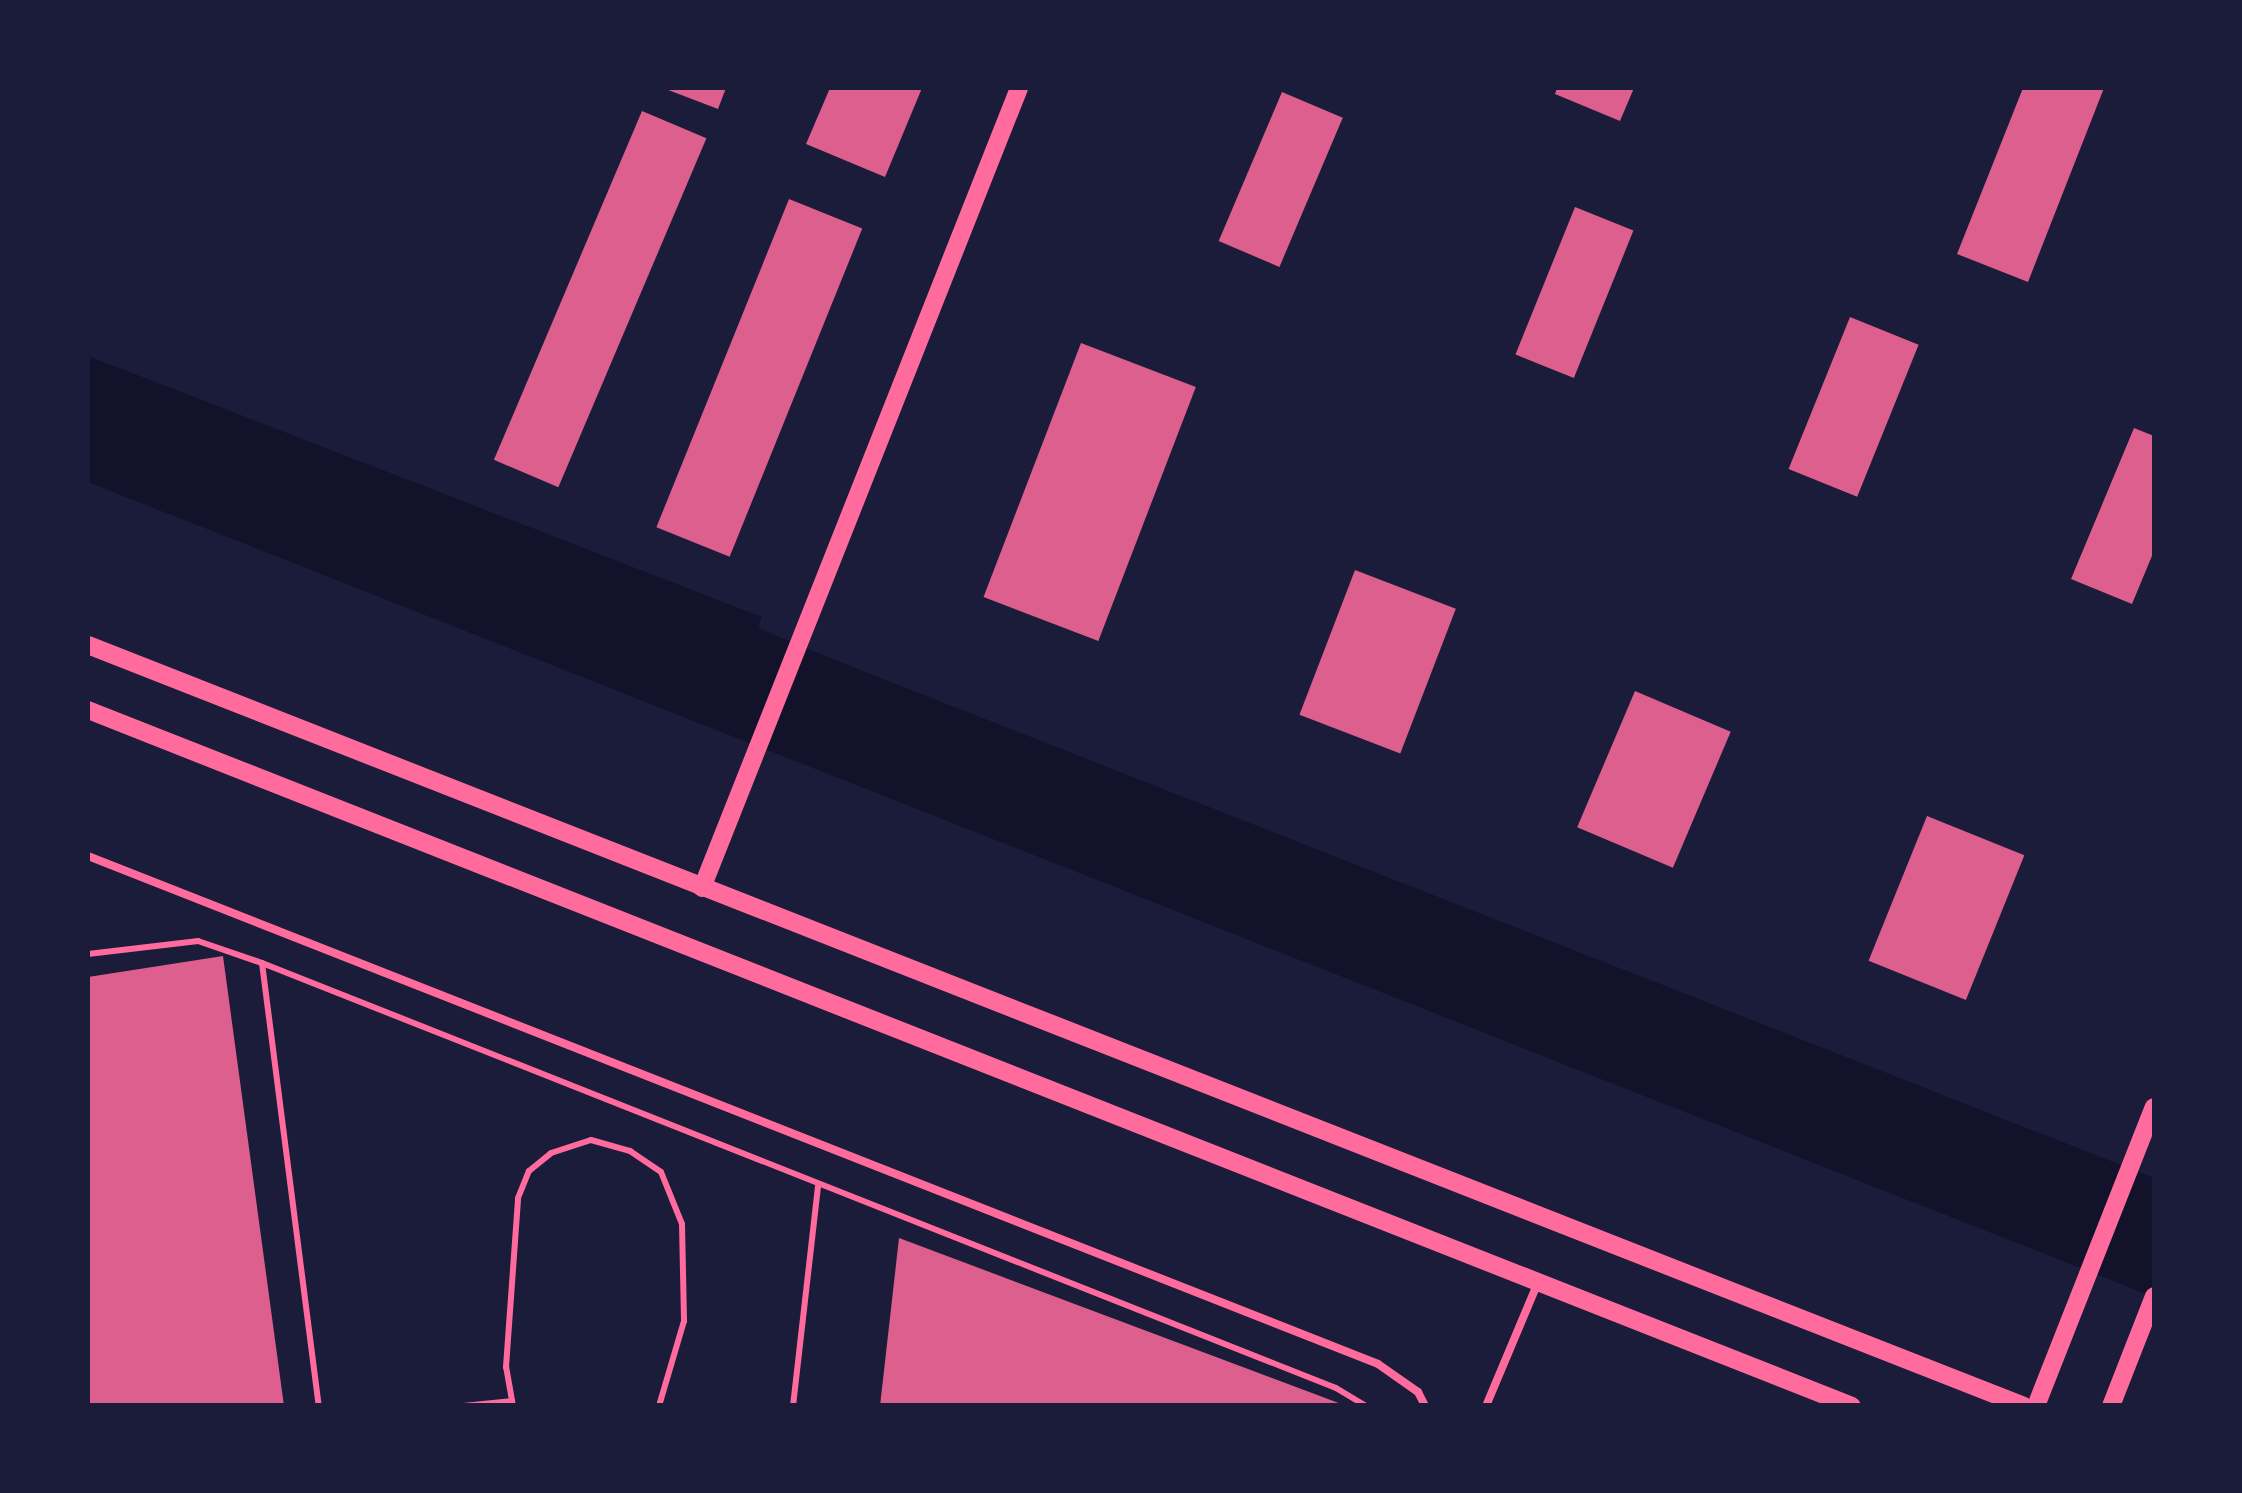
<!DOCTYPE html>
<html>
<head>
<meta charset="utf-8">
<style>
	body { margin:0 }
	#map { position:relative; width:2242px; height:1493px; overflow:hidden; background:#1b1b3a; font-family:"Playfair Display",serif }
	div>[style] { position:absolute }
	.water>* { inset:0; background:#12122b }
	.building>* { inset:0; background:#dd5f8e; transform-origin:0 0 }
	.path>* { height:6px; margin:-3px; padding:0 3px; transform-origin:3px; border-radius:3px; background:#ff6b9d }
	.service>* { height:8px; margin:-4px; padding:0 4px; transform-origin:4px; border-radius:4px; background:#ff6b9d }
	.tertiary>* { height:18px; margin:-9px; padding:0 9px; transform-origin:9px; border-radius:9px; background:#ff6b9d }
	span { translate:-50% -50%; white-space:nowrap; text-align:center; line-height:1.15; -webkit-text-stroke:10px #1b1b3a; paint-order:stroke }
	.frame { position:absolute; inset:0; border:90px solid #1b1b3a; pointer-events:none }
</style>
</head>
<body>
<div id="map">
	<div class="water">
		<i style="clip-path:polygon(88px 356px,762px 617px,758px 628px,845px 664px,2154px 1178px,2154px 1297px,88px 482px)"></i>
	</div>
	<div class="building">
		<i style="clip-path:polygon(663px 88px,726px 88px,718px 109px)"></i>
		<i style="clip-path:polygon(830px 88px,922px 88px,885px 177px,806px 144px)"></i>
		<i style="clip-path:polygon(1557px 88px,1634px 88px,1620px 121px,1555px 94px)"></i>
		<i style="clip-path:polygon(2023px 88px,2104px 88px,2028px 282px,1957px 254px)"></i>
		<i style="left:1282px;top:92px;width:66px;height:162px;rotate:23deg"></i>
		<i style="left:642px;top:111px;width:70px;height:379px;rotate:23deg"></i>
		<i style="left:789px;top:199px;width:79px;height:354px;rotate:22deg"></i>
		<i style="left:1575px;top:207px;width:63px;height:159px;rotate:22deg"></i>
		<i style="left:1850px;top:317px;width:74px;height:164px;rotate:22deg"></i>
		<i style="left:1081px;top:343px;width:123px;height:272px;rotate:21deg"></i>
		<i style="clip-path:polygon(2134px 428px,2154px 436px,2154px 551px,2132px 604px,2071px 579px)"></i>
		<i style="left:1355px;top:570px;width:108px;height:155px;rotate:21deg"></i>
		<i style="left:1635px;top:691px;width:104px;height:148px;rotate:23deg"></i>
		<i style="left:1927px;top:816px;width:105px;height:156px;rotate:22deg"></i>
		<i style="clip-path:polygon(223px 956px,284px 1406px,88px 1406px,88px 977px)"></i>
		<i style="clip-path:polygon(899px 1238px,1344px 1405px,1344px 1406px,880px 1406px)"></i>
	</div>
	<div class="path">
		<i style="left:88px;top:954px;width:111px;rotate:-6.7deg"></i>
		<i style="left:198px;top:941px;width:68px;rotate:19deg"></i>
		<i style="left:262px;top:963px;width:1155px;rotate:21.59deg"></i>
		<i style="left:1336px;top:1388px;width:35px;rotate:31deg"></i>
		<i style="left:262px;top:963px;width:447px;rotate:82.7deg"></i>
		<i style="left:463px;top:1406px;width:49px;rotate:-5.8deg"></i>
		<i style="left:513px;top:1406px;width:40px;rotate:-100deg"></i>
		<i style="left:506px;top:1367px;width:169px;rotate:-85.9deg"></i>
		<i style="left:518px;top:1198px;width:29px;rotate:-68deg"></i>
		<i style="left:529px;top:1171px;width:28px;rotate:-39deg"></i>
		<i style="left:551px;top:1153px;width:42px;rotate:-18deg"></i>
		<i style="left:591px;top:1140px;width:41px;rotate:15.8deg"></i>
		<i style="left:630px;top:1151px;width:37px;rotate:34deg"></i>
		<i style="left:661px;top:1172px;width:56px;rotate:68deg"></i>
		<i style="left:682px;top:1224px;width:97px;rotate:88.8deg"></i>
		<i style="left:684px;top:1321px;width:89px;rotate:106.4deg"></i>
		<i style="left:793px;top:1406px;width:221px;rotate:-83.5deg"></i>
	</div>
	<div class="service">
		<i style="left:88px;top:856px;width:1386px;rotate:21.49deg"></i>
		<i style="left:1378px;top:1364px;width:49px;rotate:35deg"></i>
		<i style="left:1418px;top:1392px;width:16px;rotate:63deg"></i>
		<i style="left:1486px;top:1406px;width:134px;rotate:-67.2deg"></i>
	</div>
	<div class="tertiary">
		<i style="left:88px;top:645px;width:2080px;rotate:21.46deg"></i>
		<i style="left:88px;top:710px;width:1896px;rotate:21.53deg"></i>
		<i style="left:702px;top:888px;width:861px;rotate:-68.38deg"></i>
		<i style="left:2036px;top:1406px;width:321px;rotate:-68.5deg"></i>
		<i style="left:2111px;top:1406px;width:118px;rotate:-68.6deg"></i>
	</div>
	<div class="frame"></div>
</div>
</body>
</html>
